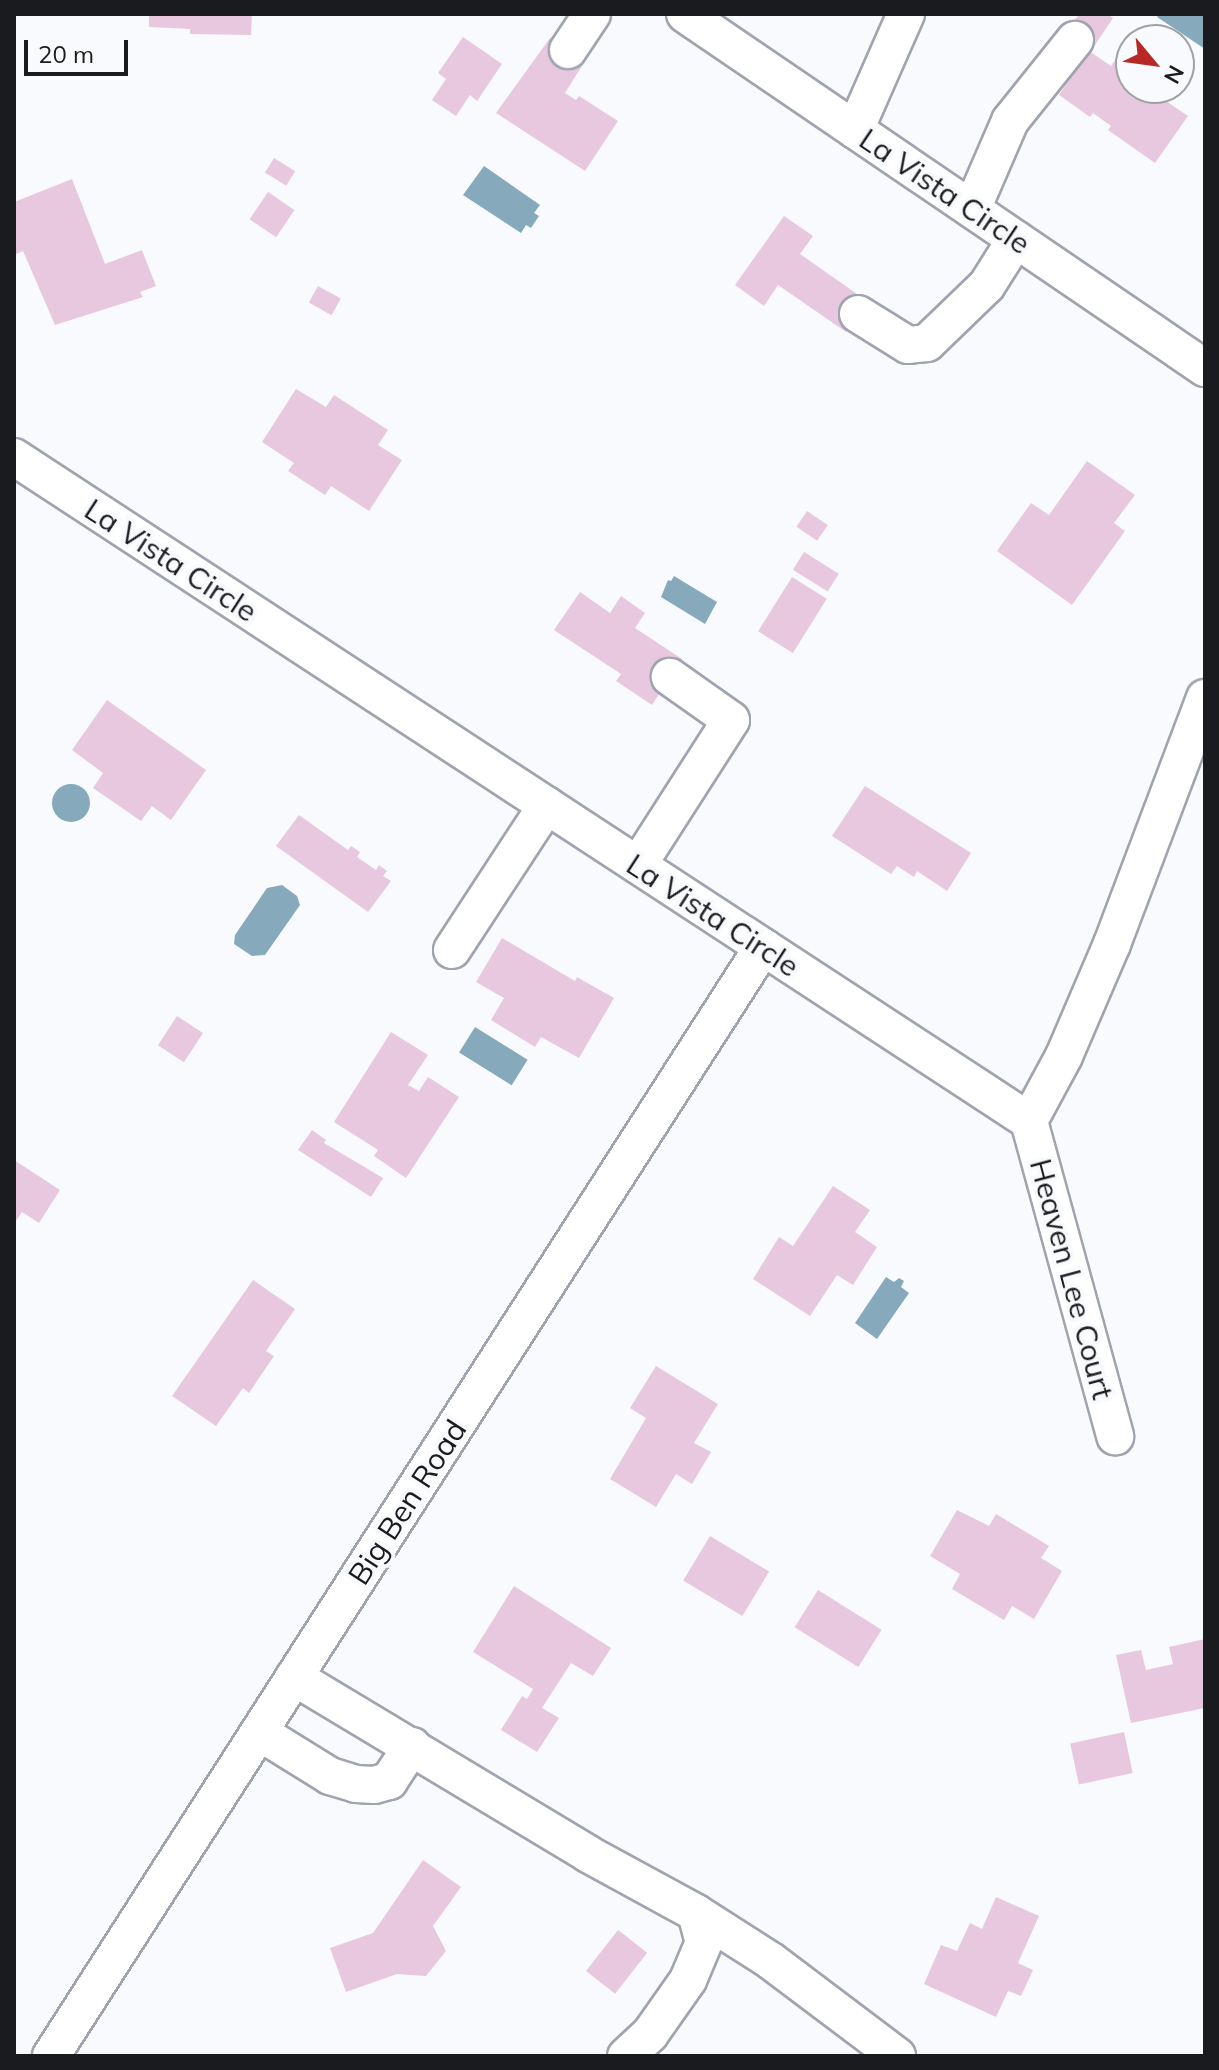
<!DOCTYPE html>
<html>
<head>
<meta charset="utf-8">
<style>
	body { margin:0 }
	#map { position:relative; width:1219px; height:2070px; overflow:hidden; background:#f8fafe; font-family:Mulish,sans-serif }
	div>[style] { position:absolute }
	.water>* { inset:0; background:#86aabc; transform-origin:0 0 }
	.round { border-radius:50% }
	.building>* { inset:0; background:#e8c8df; transform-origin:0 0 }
	.roads { filter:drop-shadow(2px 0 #a0a4ae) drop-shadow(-2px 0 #a0a4ae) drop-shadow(0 2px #a0a4ae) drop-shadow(0 -2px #a0a4ae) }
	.minor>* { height:36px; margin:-18px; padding:0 18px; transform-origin:18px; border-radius:18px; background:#fff }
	span { translate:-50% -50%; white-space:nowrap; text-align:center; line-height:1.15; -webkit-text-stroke:8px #f8fafe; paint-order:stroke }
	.street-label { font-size:30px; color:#1a1b1f }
	.frame { position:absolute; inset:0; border:16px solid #1a1b1f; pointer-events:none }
	.north { position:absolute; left:1115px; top:24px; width:80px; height:80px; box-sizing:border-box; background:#f8fafe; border:2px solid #9fa1a5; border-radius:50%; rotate:119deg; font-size:22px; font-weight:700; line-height:32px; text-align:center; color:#1a1b1f }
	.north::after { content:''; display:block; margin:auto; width:28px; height:36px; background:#b82926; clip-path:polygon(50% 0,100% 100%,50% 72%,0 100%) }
	.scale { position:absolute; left:24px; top:40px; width:104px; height:36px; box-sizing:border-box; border:4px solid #1a1b1f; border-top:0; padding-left:10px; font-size:24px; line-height:28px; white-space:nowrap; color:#1a1b1f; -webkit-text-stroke:6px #f8fafe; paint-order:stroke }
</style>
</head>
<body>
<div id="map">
	<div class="water">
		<i style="clip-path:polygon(1159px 14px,1205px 14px,1205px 49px,1157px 17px)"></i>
		<i style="clip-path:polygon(484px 166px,540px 205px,534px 213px,539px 216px,531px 228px,526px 225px,521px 233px,463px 195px)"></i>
		<i style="clip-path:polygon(674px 576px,717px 602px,705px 624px,661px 597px,668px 580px,671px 581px)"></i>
		<i class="round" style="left:52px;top:784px;width:38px;height:38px"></i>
		<i style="clip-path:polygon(282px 885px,297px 896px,300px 905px,265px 955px,252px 956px,234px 944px,235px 935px,267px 888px)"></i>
		<i style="left:475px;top:1027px;width:62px;height:30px;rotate:32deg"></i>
		<i style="clip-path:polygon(886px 1277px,894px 1282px,899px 1278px,904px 1281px,901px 1287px,909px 1293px,877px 1339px,855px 1323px)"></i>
	</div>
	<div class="building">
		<i style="clip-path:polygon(149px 14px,252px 14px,251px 35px,190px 34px,190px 29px,149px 27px)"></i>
		<i style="clip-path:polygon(1079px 14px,1107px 14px,1113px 18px,1091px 51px,1066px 34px)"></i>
		<i style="clip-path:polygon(463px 37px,502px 64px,477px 101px,470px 95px,456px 116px,432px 100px,446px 79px,438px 73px)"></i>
		<i style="clip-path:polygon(550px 38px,585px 61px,565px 93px,576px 100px,579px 96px,618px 121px,585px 171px,496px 113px)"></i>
		<i style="clip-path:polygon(1129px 39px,1131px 88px,1147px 88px,1188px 116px,1155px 163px,1108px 130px,1111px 126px,1093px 113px,1090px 117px,1059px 95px,1089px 51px,1111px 66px)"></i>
		<i style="left:274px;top:158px;width:25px;height:17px;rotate:32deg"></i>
		<i style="clip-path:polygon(72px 179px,105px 264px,142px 250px,156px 286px,140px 292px,143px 297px,55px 325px,23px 251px,14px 255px,14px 202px)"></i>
		<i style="left:268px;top:192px;width:32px;height:33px;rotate:34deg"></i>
		<i style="clip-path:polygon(784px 216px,813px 236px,800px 254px,867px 301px,846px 332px,778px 285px,764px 306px,735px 285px)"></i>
		<i style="left:318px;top:286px;width:26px;height:19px;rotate:29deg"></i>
		<i style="clip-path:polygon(296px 389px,326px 407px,334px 395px,388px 430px,378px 445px,402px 460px,369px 511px,331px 486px,325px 495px,288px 471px,294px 463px,262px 442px)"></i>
		<i style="clip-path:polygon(1087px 461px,1135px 495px,1114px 523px,1125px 531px,1072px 605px,997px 551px,1031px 503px,1049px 515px)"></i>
		<i style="left:807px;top:511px;width:25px;height:19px;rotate:34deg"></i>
		<i style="left:804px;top:552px;width:41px;height:21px;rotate:32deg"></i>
		<i style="left:792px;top:577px;width:41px;height:64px;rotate:32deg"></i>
		<i style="clip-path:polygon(580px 592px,610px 613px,621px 596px,645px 613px,635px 628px,682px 659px,652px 705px,616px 681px,621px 674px,554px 630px)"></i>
		<i style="clip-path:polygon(107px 700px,206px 770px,171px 820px,152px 806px,141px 821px,93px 788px,103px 773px,72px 750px)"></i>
		<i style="clip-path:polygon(865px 786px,971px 853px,947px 891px,917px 871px,914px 877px,897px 866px,891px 874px,832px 836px)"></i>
		<i style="clip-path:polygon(299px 815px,348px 850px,351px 846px,360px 852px,357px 857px,376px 870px,379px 865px,387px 871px,383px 876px,391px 881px,368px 912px,276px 846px)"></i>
		<i style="clip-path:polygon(502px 938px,575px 981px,577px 977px,614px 998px,579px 1058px,541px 1037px,535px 1047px,491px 1020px,504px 998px,476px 982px)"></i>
		<i style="left:177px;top:1016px;width:31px;height:35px;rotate:33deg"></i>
		<i style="clip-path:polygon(391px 1032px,428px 1055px,408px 1085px,419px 1091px,428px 1077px,459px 1097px,406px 1178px,374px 1156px,378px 1150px,334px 1122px)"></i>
		<i style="clip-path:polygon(312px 1130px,326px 1140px,324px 1143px,383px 1178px,371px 1197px,298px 1150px)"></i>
		<i style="clip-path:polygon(14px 1160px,60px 1190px,39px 1223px,22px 1212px,14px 1224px)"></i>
		<i style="clip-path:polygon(833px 1186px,870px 1210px,855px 1232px,877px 1247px,853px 1285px,837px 1275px,810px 1316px,753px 1279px,779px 1237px,793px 1246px)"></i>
		<i style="clip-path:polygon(253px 1280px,295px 1309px,266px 1351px,274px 1356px,249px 1393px,243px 1388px,216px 1426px,172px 1396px)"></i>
		<i style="clip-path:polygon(656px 1366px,718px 1404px,694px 1443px,711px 1452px,692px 1484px,676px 1474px,656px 1507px,610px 1479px,646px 1418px,630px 1408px)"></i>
		<i style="clip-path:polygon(957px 1510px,989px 1526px,996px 1514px,1049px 1546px,1041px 1558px,1062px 1571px,1034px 1619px,1012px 1606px,1004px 1620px,952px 1589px,960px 1574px,930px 1556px)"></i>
		<i style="left:710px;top:1536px;width:69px;height:52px;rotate:31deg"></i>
		<i style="clip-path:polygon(514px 1586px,611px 1648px,593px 1676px,571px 1663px,542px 1708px,559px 1718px,537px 1752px,501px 1730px,522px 1696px,527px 1699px,533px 1689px,473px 1652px)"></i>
		<i style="left:818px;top:1590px;width:75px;height:44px;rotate:32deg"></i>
		<i style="clip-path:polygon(1205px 1639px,1205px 1708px,1131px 1723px,1116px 1655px,1141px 1650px,1146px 1670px,1173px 1664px,1169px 1647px)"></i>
		<i style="left:1124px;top:1732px;width:42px;height:55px;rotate:78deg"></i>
		<i style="clip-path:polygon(423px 1860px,461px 1887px,433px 1926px,446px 1951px,426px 1976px,397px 1974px,346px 1992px,330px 1948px,373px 1933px)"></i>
		<i style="clip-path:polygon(996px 1897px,1039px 1916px,1018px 1963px,1033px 1970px,1021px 1996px,1008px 1991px,996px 2017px,924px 1984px,941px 1945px,957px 1951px,970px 1923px,982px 1929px)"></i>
		<i style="left:618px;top:1930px;width:37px;height:52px;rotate:38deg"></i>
	</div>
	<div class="roads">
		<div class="minor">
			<i style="left:685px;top:14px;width:629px;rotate:34.25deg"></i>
			<i style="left:568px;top:50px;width:43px;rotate:-56.3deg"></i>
			<i style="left:855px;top:130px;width:127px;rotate:-66.3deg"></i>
			<i style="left:972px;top:209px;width:96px;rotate:-66.6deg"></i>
			<i style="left:1010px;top:121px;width:104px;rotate:-51.3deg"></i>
			<i style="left:858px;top:314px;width:59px;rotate:31.8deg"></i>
			<i style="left:908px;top:345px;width:19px;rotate:-6deg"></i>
			<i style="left:927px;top:343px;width:83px;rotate:-44deg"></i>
			<i style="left:987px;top:285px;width:54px;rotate:-57.8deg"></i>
			<i style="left:14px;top:457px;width:1213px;rotate:33.19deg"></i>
			<i style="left:638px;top:865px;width:172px;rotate:-57.3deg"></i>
			<i style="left:731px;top:720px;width:75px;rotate:-144.8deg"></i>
			<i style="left:452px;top:950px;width:173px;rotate:-56.8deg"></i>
			<i style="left:1029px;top:1121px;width:74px;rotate:-61.7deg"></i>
			<i style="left:1064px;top:1056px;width:122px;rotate:-66.8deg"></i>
			<i style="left:1112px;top:944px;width:263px;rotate:-69.3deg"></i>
			<i style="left:1029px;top:1121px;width:327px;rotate:74.7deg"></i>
			<i style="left:294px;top:1677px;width:343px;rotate:31deg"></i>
			<i style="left:588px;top:1854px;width:123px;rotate:28.6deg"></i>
			<i style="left:696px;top:1913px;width:30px;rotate:75deg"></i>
			<i style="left:704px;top:1942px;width:41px;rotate:112.8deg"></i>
			<i style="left:688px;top:1980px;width:66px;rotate:125.1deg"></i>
			<i style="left:650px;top:2034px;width:33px;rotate:137deg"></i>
			<i style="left:259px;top:1732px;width:84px;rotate:31.8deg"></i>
			<i style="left:330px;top:1776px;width:27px;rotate:17deg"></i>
			<i style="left:356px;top:1784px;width:18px;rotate:3deg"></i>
			<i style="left:374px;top:1785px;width:16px;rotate:-15deg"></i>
			<i style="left:389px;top:1781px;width:42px;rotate:-56.7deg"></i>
			<i style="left:696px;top:1913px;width:89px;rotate:32.6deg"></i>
			<i style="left:771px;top:1961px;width:158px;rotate:37deg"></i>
			<i style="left:51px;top:2056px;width:1318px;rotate:-57.3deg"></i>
		</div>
	</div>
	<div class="street-label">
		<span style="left:945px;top:191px;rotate:34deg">La Vista Circle</span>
		<span style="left:171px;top:560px;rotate:33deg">La Vista Circle</span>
		<span style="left:713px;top:915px;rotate:33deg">La Vista Circle</span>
		<span style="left:1072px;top:1279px;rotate:75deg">Heaven Lee Court</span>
		<span style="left:407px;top:1502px;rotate:-57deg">Big Ben Road</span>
	</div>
	<div class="frame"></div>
	<div class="north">N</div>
	<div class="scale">20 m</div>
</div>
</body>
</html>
